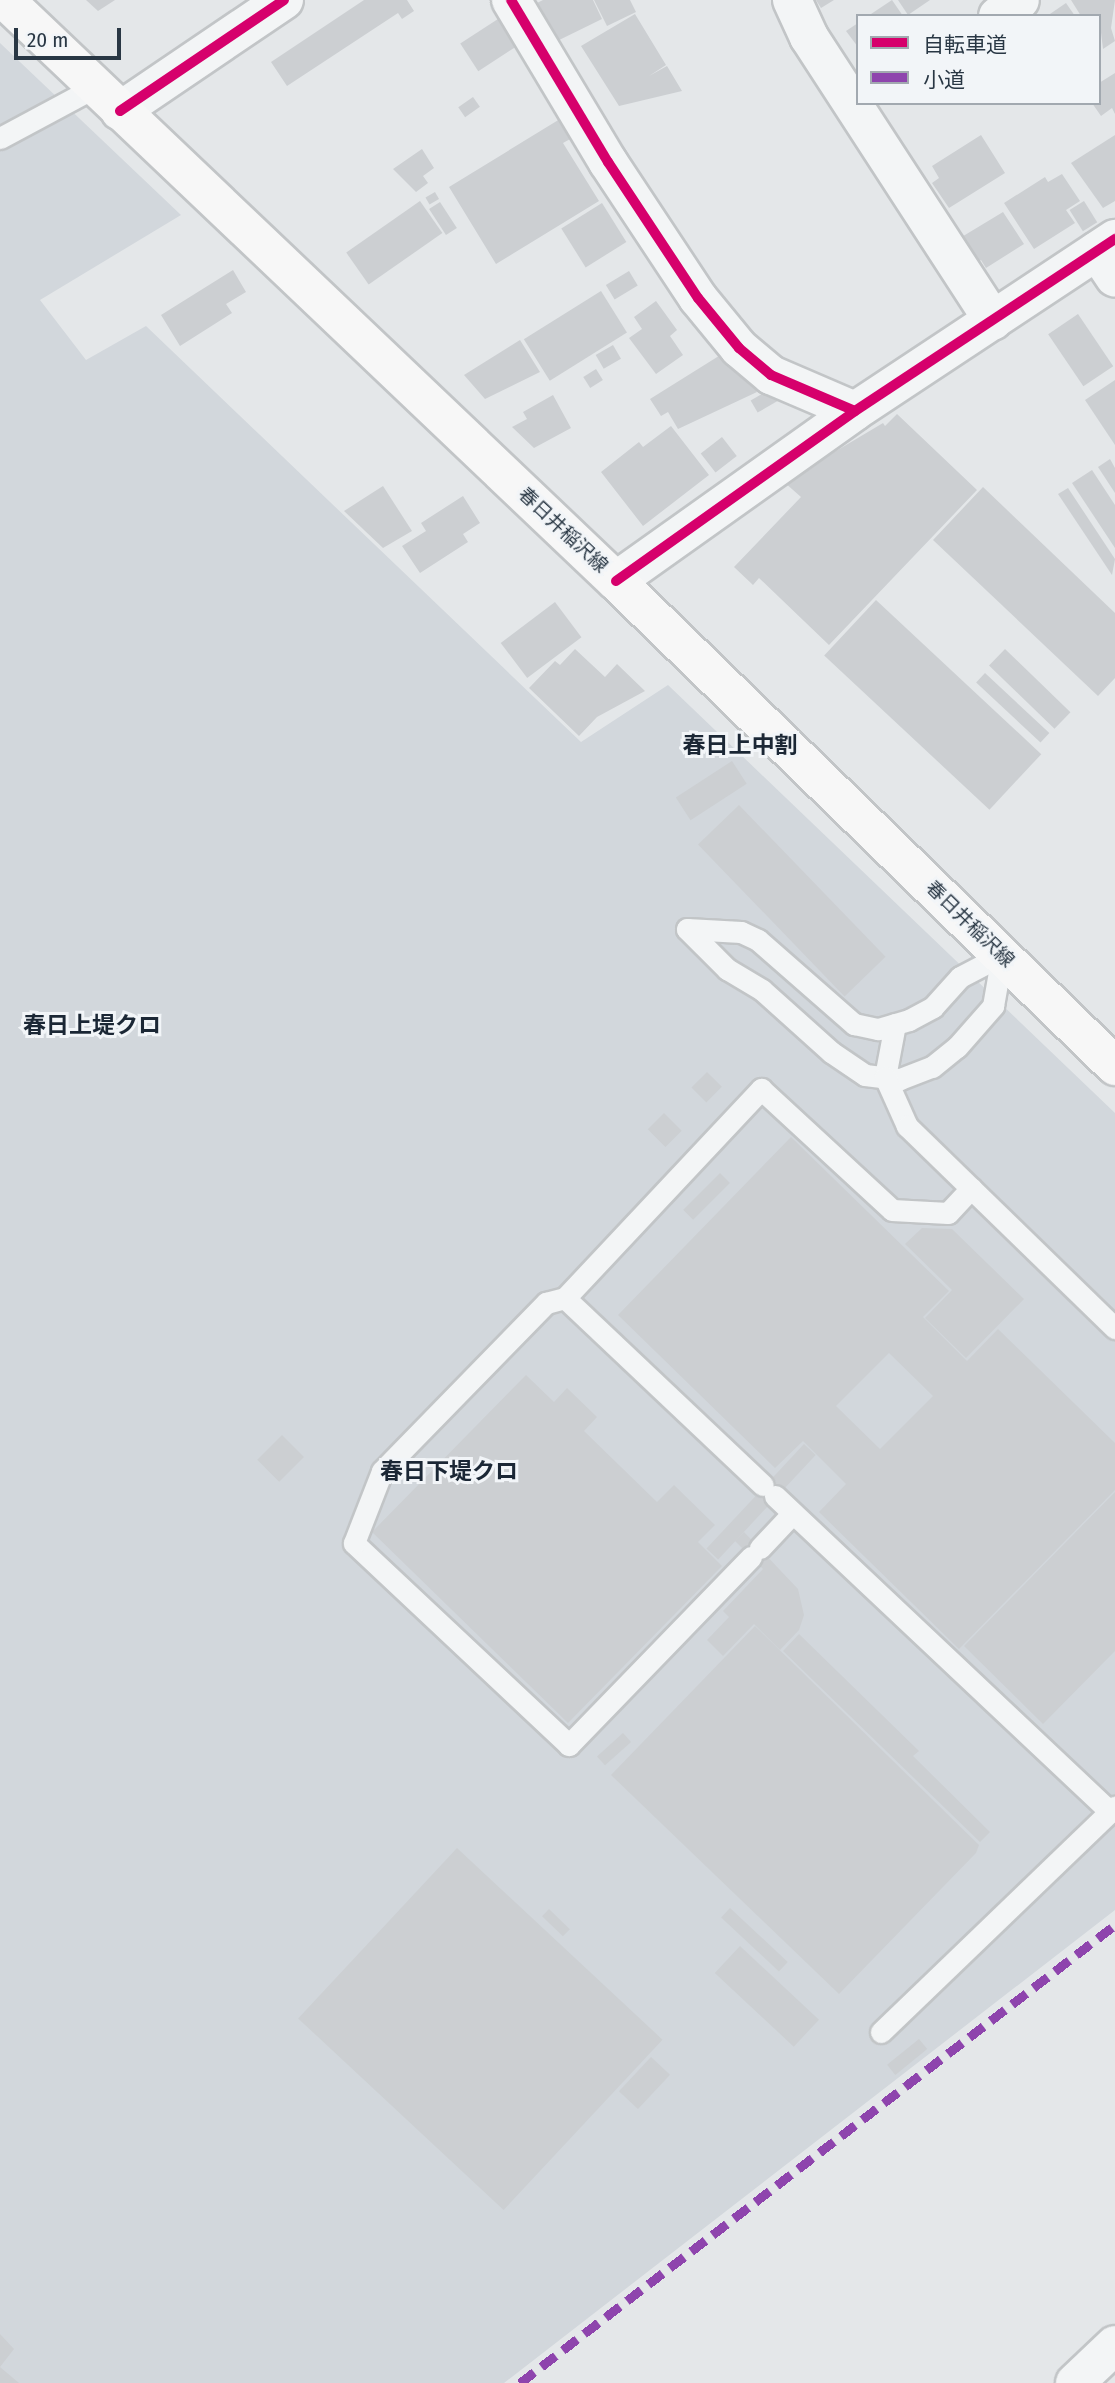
<!DOCTYPE html>
<html>
<head>
<meta charset="utf-8">
<style>
	body { margin:0 }
	#map { position:relative; width:1115px; height:2383px; overflow:hidden; background:#e4e7e9; font-family:"Fira Sans Condensed","Noto Sans JP",sans-serif }
	div>[style] { position:absolute }
	.built>* { inset:0; background:#d2d7dc }
	.building>* { inset:0; background:#cccfd2; transform-origin:0 0 }
	.roads { filter:drop-shadow(2px 0 #c2c5c7) drop-shadow(-2px 0 #c2c5c7) drop-shadow(0 2px #c2c5c7) drop-shadow(0 -2px #c2c5c7) }
	.lane>* { height:21px; margin:-10.5px; padding:0 10.5px; transform-origin:10.5px; border-radius:10.5px; background:#f3f5f6 }
	.street>* { height:38px; margin:-19px; padding:0 19px; transform-origin:19px; border-radius:19px; background:#f3f5f6 }
	.primary>* { height:38px; margin:-19px; padding:0 19px; transform-origin:19px; border-radius:19px; background:#f7f7f7 }
	.quiet>* { height:9px; margin-top:-4.5px; transform-origin:0; background:repeating-linear-gradient(90deg,#8e44ad 0 18px,transparent 0 27px) }
	.cycleway>* { height:10px; margin:-5px; padding:0 5px; transform-origin:5px; border-radius:5px; background:#d6006c }
	span { translate:-50% -50%; white-space:nowrap; text-align:center; line-height:1.15; -webkit-text-stroke:6px #f2f5f8; paint-order:stroke }
	.street-label { font-size:19px; color:#293744 }
	.quarter-label { font-size:23px; color:#1b2735; font-weight:700 }
	.legend { position:absolute; left:856px; top:14px; width:245px; height:91px; box-sizing:border-box; background:#f2f5f8; border:2px solid #a2a9b0; margin:0; padding:9px 12px; list-style:none; font-size:21px; color:#293744 }
	.legend li { display:flex; align-items:center; gap:14px; height:35px }
	.legend b { width:35px; border:2px solid #a2a9b0 }
	.scale { position:absolute; left:14px; top:28px; width:107px; height:32px; box-sizing:border-box; border:4px solid #293744; border-top:0; padding-left:9px; font-size:21px; line-height:24px; white-space:nowrap; color:#293744; -webkit-text-stroke:5px #f2f5f8; paint-order:stroke }
</style>
</head>
<body>
<div id="map">
	<div class="built">
		<i style="clip-path:polygon(0 43px,181px 215px,40px 300px,86px 360px,146px 326px,581px 742px,668px 685px,1115px 1113px,1115px 1910px,504px 2383px,0 2383px)"></i>
	</div>
	<div class="building">
		<i style="clip-path:polygon(86px 0,115px 0,98px 11px)"></i>
		<i style="clip-path:polygon(364px 0,407px 0,414px 11px,402px 19px,398px 13px,287px 86px,271px 62px)"></i>
		<i style="clip-path:polygon(543px 0,593px 0,602px 19px,551px 44px,533px 5px)"></i>
		<i style="clip-path:polygon(594px 0,630px 0,636px 12px,607px 26px)"></i>
		<i style="clip-path:polygon(816px 0,834px 0,821px 8px)"></i>
		<i style="clip-path:polygon(892px 0,903px 16px,868px 16px)"></i>
		<i style="clip-path:polygon(898px 0,930px 0,908px 15px)"></i>
		<i style="clip-path:polygon(1071px 0,1115px 0,1111px 28px,1115px 41px,1103px 49px,1099px 16px,1081px 16px)"></i>
		<i style="clip-path:polygon(1066px 3px,1075px 16px,1047px 16px)"></i>
		<i style="clip-path:polygon(635px 14px,666px 65px,649px 76px,667px 66px,682px 91px,619px 106px,581px 46px)"></i>
		<i style="left:498px;top:19px;width:33px;height:45px;rotate:57deg"></i>
		<i style="clip-path:polygon(858px 23px,858px 47px,846px 31px)"></i>
		<i style="clip-path:polygon(1115px 73px,1115px 114px,1112px 108px,1101px 116px,1092px 103px,1099px 103px,1099px 83px)"></i>
		<i style="left:473px;top:97px;width:12px;height:18px;rotate:55deg"></i>
		<i style="clip-path:polygon(560px 119px,572px 138px,563px 143px,599px 201px,496px 264px,449px 187px)"></i>
		<i style="clip-path:polygon(981px 135px,1005px 173px,949px 208px,932px 183px,939px 178px,932px 166px)"></i>
		<i style="clip-path:polygon(1115px 135px,1115px 201px,1103px 208px,1071px 163px)"></i>
		<i style="clip-path:polygon(422px 149px,434px 168px,423px 176px,428px 183px,416px 192px,393px 169px)"></i>
		<i style="clip-path:polygon(1062px 174px,1080px 201px,1066px 210px,1075px 223px,1034px 249px,1004px 203px,1045px 177px,1048px 182px)"></i>
		<i style="left:435px;top:192px;width:8px;height:11px;rotate:60deg"></i>
		<i style="left:420px;top:201px;width:39px;height:90px;rotate:55deg"></i>
		<i style="left:1084px;top:201px;width:25px;height:17px;rotate:58deg"></i>
		<i style="left:440px;top:202px;width:31px;height:13px;rotate:57deg"></i>
		<i style="left:602px;top:203px;width:46px;height:48px;rotate:58deg"></i>
		<i style="clip-path:polygon(1003px 212px,1024px 244px,986px 268px,981px 260px,977px 263px,960px 238px)"></i>
		<i style="clip-path:polygon(233px 270px,246px 292px,226px 304px,232px 313px,180px 346px,161px 315px)"></i>
		<i style="left:629px;top:271px;width:17px;height:27px;rotate:59deg"></i>
		<i style="left:601px;top:291px;width:49px;height:91px;rotate:58deg"></i>
		<i style="clip-path:polygon(656px 301px,677px 330px,670px 336px,683px 355px,656px 374px,629px 338px,642px 329px,634px 317px)"></i>
		<i style="left:1078px;top:314px;width:63px;height:36px;rotate:56deg"></i>
		<i style="clip-path:polygon(520px 340px,540px 372px,485px 399px,464px 375px)"></i>
		<i style="left:613px;top:345px;width:16px;height:20px;rotate:60deg"></i>
		<i style="clip-path:polygon(730px 349px,757px 392px,678px 429px,668px 412px,661px 416px,650px 399px)"></i>
		<i style="left:596px;top:369px;width:13px;height:15px;rotate:58deg"></i>
		<i style="clip-path:polygon(1115px 380px,1115px 445px,1085px 400px)"></i>
		<i style="left:774px;top:387px;width:14px;height:27px;rotate:60deg"></i>
		<i style="clip-path:polygon(553px 395px,571px 428px,534px 448px,512px 427px,527px 419px,523px 412px)"></i>
		<i style="clip-path:polygon(897px 414px,977px 490px,829px 645px,759px 578px,753px 585px,734px 567px,801px 497px,784px 482px,883px 423px,885px 426px)"></i>
		<i style="clip-path:polygon(671px 426px,709px 475px,643px 526px,601px 472px,639px 442px,643px 447px)"></i>
		<i style="left:722px;top:437px;width:24px;height:27px;rotate:52deg"></i>
		<i style="clip-path:polygon(1110px 459px,1115px 468px,1115px 493px,1098px 467px)"></i>
		<i style="clip-path:polygon(1092px 470px,1115px 505px,1115px 548px,1072px 483px)"></i>
		<i style="clip-path:polygon(383px 486px,412px 531px,383px 548px,344px 511px)"></i>
		<i style="clip-path:polygon(983px 487px,1115px 613px,1115px 678px,1098px 696px,933px 540px)"></i>
		<i style="clip-path:polygon(1068px 488px,1115px 559px,1112px 575px,1058px 494px)"></i>
		<i style="clip-path:polygon(463px 496px,480px 523px,463px 534px,468px 542px,420px 573px,402px 546px,426px 531px,421px 523px)"></i>
		<i style="left:876px;top:600px;width:226px;height:76px;rotate:43deg"></i>
		<i style="left:555px;top:602px;width:44px;height:68px;rotate:53deg"></i>
		<i style="clip-path:polygon(575px 649px,605px 677px,617px 664px,645px 691px,597px 717px,579px 736px,529px 688px,555px 661px,560px 665px)"></i>
		<i style="left:1005px;top:649px;width:91px;height:23px;rotate:44deg"></i>
		<i style="left:985px;top:673px;width:88px;height:13px;rotate:43deg"></i>
		<i style="left:732px;top:761px;width:27px;height:67px;rotate:57deg"></i>
		<i style="left:739px;top:805px;width:211px;height:57px;rotate:46deg"></i>
		<i style="left:707px;top:1072px;width:21px;height:22px;rotate:45deg"></i>
		<i style="left:664px;top:1113px;width:25px;height:23px;rotate:45deg"></i>
		<i style="clip-path:polygon(evenodd,791px 1137px,949px 1291px,923px 1317px,967px 1361px,998px 1329px,1115px 1443px,1115px 1490px,959px 1649px,819px 1512px,846px 1484px,803px 1441px,775px 1468px,618px 1315px,791px 1137px,889px 1353px,933px 1396px,880px 1449px,836px 1406px,889px 1353px)"></i>
		<i style="left:720px;top:1173px;width:14px;height:52px;rotate:45deg"></i>
		<i style="clip-path:polygon(922px 1228px,952px 1229px,1024px 1299px,966px 1358px,925px 1318px,952px 1290px,905px 1244px)"></i>
		<i style="clip-path:polygon(526px 1375px,554px 1402px,567px 1388px,597px 1417px,584px 1431px,657px 1502px,674px 1485px,715px 1525px,698px 1542px,722px 1566px,568px 1723px,372px 1532px)"></i>
		<i style="left:282px;top:1435px;width:31px;height:35px;rotate:45deg"></i>
		<i style="left:804px;top:1444px;width:16px;height:143px;rotate:43deg"></i>
		<i style="clip-path:polygon(1115px 1492px,1115px 1651px,1043px 1724px,964px 1646px)"></i>
		<i style="clip-path:polygon(744px 1532px,798px 1589px,804px 1615px,799px 1630px,780px 1650px,754px 1624px,723px 1656px,707px 1640px,729px 1617px,723px 1611px,763px 1569px,735px 1541px)"></i>
		<i style="clip-path:polygon(755px 1626px,979px 1845px,976px 1853px,839px 1994px,611px 1775px)"></i>
		<i style="clip-path:polygon(799px 1634px,919px 1751px,913px 1756px,990px 1832px,980px 1842px,783px 1651px)"></i>
		<i style="left:623px;top:1733px;width:12px;height:35px;rotate:48deg"></i>
		<i style="left:457px;top:1848px;width:281px;height:233px;rotate:43deg"></i>
		<i style="left:730px;top:1908px;width:79px;height:13px;rotate:43deg"></i>
		<i style="left:549px;top:1909px;width:29px;height:10px;rotate:44deg"></i>
		<i style="left:740px;top:1946px;width:108px;height:37px;rotate:43deg"></i>
		<i style="left:919px;top:2039px;width:13px;height:41px;rotate:51deg"></i>
		<i style="left:651px;top:2057px;width:26px;height:47px;rotate:43deg"></i>
		<i style="clip-path:polygon(0 2334px,14px 2349px,0 2367px,19px 2383px,0 2383px)"></i>
	</div>
	<div class="roads">
		<div class="lane">
			<i style="left:0;top:138px;width:108px;rotate:-28.2deg"></i>
			<i style="left:687px;top:929px;width:57px;rotate:45deg"></i>
			<i style="left:727px;top:969px;width:41px;rotate:31deg"></i>
			<i style="left:762px;top:990px;width:93px;rotate:41.9deg"></i>
			<i style="left:831px;top:1052px;width:41px;rotate:34.1deg"></i>
			<i style="left:865px;top:1075px;width:35px;rotate:7deg"></i>
			<i style="left:900px;top:1079px;width:34px;rotate:-21deg"></i>
			<i style="left:932px;top:1067px;width:32px;rotate:-39deg"></i>
			<i style="left:957px;top:1047px;width:55px;rotate:-48.7deg"></i>
			<i style="left:993px;top:1006px;width:52px;rotate:-80deg"></i>
			<i style="left:687px;top:929px;width:54px;rotate:3.2deg"></i>
			<i style="left:741px;top:932px;width:19px;rotate:25deg"></i>
			<i style="left:758px;top:940px;width:128px;rotate:41.2deg"></i>
			<i style="left:854px;top:1024px;width:25px;rotate:12deg"></i>
			<i style="left:878px;top:1029px;width:32px;rotate:-16deg"></i>
			<i style="left:909px;top:1020px;width:27px;rotate:-28deg"></i>
			<i style="left:933px;top:1007px;width:40px;rotate:-48deg"></i>
			<i style="left:960px;top:977px;width:47px;rotate:-27.6deg"></i>
			<i style="left:895px;top:1024px;width:54px;rotate:100.7deg"></i>
			<i style="left:885px;top:1077px;width:54px;rotate:65.8deg"></i>
			<i style="left:907px;top:1126px;width:290px;rotate:44.2deg"></i>
			<i style="left:565px;top:1298px;width:272px;rotate:43.4deg"></i>
			<i style="left:775px;top:1496px;width:461px;rotate:43.3deg"></i>
			<i style="left:760px;top:1548px;width:48px;rotate:-46.7deg"></i>
			<i style="left:751px;top:1557px;width:262px;rotate:134.1deg"></i>
			<i style="left:569px;top:1745px;width:295px;rotate:-136.8deg"></i>
			<i style="left:354px;top:1543px;width:77px;rotate:-68.7deg"></i>
			<i style="left:382px;top:1471px;width:235px;rotate:-45.7deg"></i>
			<i style="left:546px;top:1303px;width:20px;rotate:-15deg"></i>
			<i style="left:565px;top:1298px;width:287px;rotate:-46.8deg"></i>
			<i style="left:761px;top:1089px;width:178px;rotate:42.7deg"></i>
			<i style="left:892px;top:1210px;width:56px;rotate:3.1deg"></i>
			<i style="left:948px;top:1213px;width:34px;rotate:-47deg"></i>
			<i style="left:881px;top:2032px;width:325px;rotate:-43.9deg"></i>
		</div>
		<div class="street">
			<i style="left:511px;top:0;width:189px;rotate:59.1deg"></i>
			<i style="left:608px;top:162px;width:163px;rotate:56.5deg"></i>
			<i style="left:698px;top:298px;width:65px;rotate:50.6deg"></i>
			<i style="left:739px;top:348px;width:42px;rotate:40.2deg"></i>
			<i style="left:771px;top:375px;width:91px;rotate:23.2deg"></i>
			<i style="left:792px;top:0;width:41px;rotate:65.3deg"></i>
			<i style="left:809px;top:37px;width:338px;rotate:57deg"></i>
			<i style="left:998px;top:16px;width:27px;rotate:-36deg"></i>
			<i style="left:120px;top:111px;width:198px;rotate:-34.1deg"></i>
			<i style="left:1097px;top:251px;width:32px;rotate:56deg"></i>
			<i style="left:616px;top:581px;width:293px;rotate:-35.4deg"></i>
			<i style="left:855px;top:411px;width:312px;rotate:-33.5deg"></i>
			<i style="left:1075px;top:2383px;width:55px;rotate:-43.5deg"></i>
		</div>
		<div class="primary">
			<i style="left:5px;top:0;width:843px;rotate:43.56deg"></i>
			<i style="left:616px;top:581px;width:696px;rotate:44.18deg"></i>
		</div>
	</div>
	<div class="quiet">
		<i style="left:520px;top:2383px;width:751px;rotate:-37.59deg"></i>
	</div>
	<div class="cycleway">
		<i style="left:511px;top:0;width:189px;rotate:59.1deg"></i>
		<i style="left:608px;top:162px;width:163px;rotate:56.5deg"></i>
		<i style="left:698px;top:298px;width:65px;rotate:50.6deg"></i>
		<i style="left:739px;top:348px;width:42px;rotate:40.2deg"></i>
		<i style="left:771px;top:375px;width:91px;rotate:23.2deg"></i>
		<i style="left:120px;top:111px;width:198px;rotate:-34.1deg"></i>
		<i style="left:616px;top:581px;width:293px;rotate:-35.4deg"></i>
		<i style="left:855px;top:411px;width:312px;rotate:-33.5deg"></i>
	</div>
	<div class="street-label">
		<span style="left:563px;top:530px;rotate:43deg">春日井稲沢線</span>
		<span style="left:970px;top:924px;rotate:44deg">春日井稲沢線</span>
	</div>
	<div class="quarter-label">
		<span style="left:740px;top:745px">春日上中割</span>
		<span style="left:92px;top:1025px">春日上堤クロ</span>
		<span style="left:449px;top:1471px">春日下堤クロ</span>
	</div>
	<ul class="legend">
	<li><b style="height:9px;background:#d6006c"></b>自転車道</li>
	<li><b style="height:9px;background:#8e44ad"></b>小道</li>
	</ul>
	<div class="scale">20 m</div>
</div>
</body>
</html>
